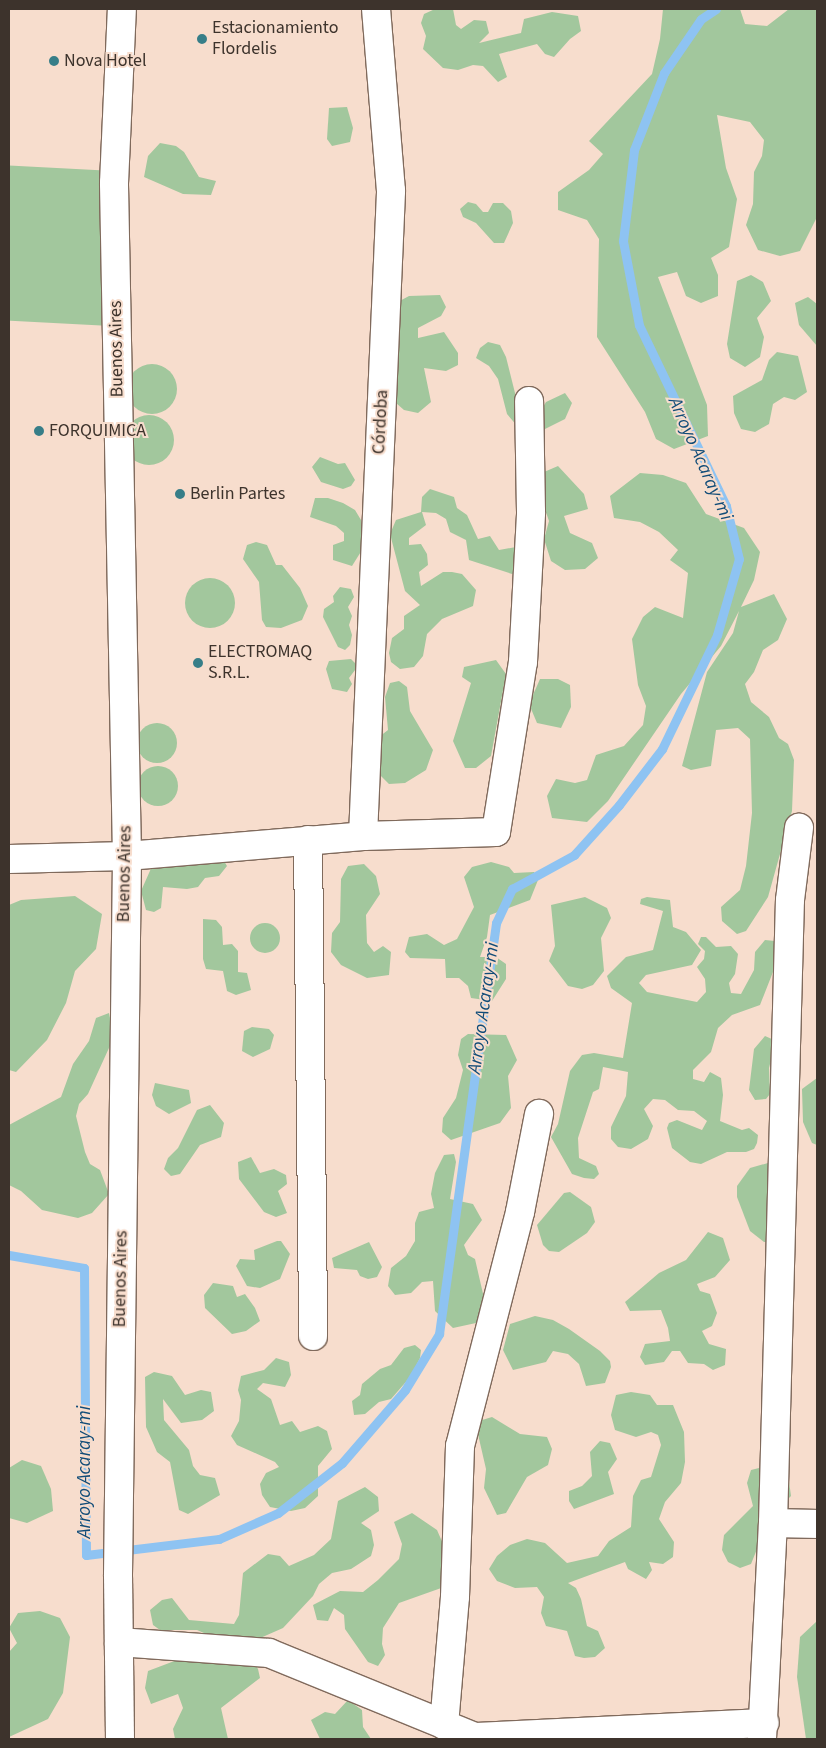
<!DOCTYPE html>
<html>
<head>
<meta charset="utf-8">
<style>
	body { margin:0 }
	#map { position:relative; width:826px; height:1748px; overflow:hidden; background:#f7ddcd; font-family:"Source Sans 3",sans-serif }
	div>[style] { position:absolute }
	.green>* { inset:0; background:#a2c79d; transform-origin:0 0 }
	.round { border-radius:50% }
	.stream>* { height:9px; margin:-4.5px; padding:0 4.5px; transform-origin:4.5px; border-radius:4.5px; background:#8ec3f2 }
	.roads { filter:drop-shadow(1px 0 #806a5c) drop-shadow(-1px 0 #806a5c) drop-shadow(0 1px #806a5c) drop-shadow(0 -1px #806a5c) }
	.minor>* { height:28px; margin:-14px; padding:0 14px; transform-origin:14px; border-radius:14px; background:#fff }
	.dots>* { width:14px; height:14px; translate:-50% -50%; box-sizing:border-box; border:2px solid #f7ddcd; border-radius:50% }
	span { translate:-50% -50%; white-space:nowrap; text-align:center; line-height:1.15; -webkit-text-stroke:4px #f7ddcd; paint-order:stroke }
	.poi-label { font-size:18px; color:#3d332c }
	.left { translate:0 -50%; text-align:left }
	.street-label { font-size:18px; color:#3d332c }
	.water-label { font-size:19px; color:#114c78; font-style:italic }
	.frame { position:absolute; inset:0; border:10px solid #3d332c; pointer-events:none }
</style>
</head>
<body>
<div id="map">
	<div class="green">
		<i style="clip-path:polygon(435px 9px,453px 9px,456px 25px,461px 29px,474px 20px,486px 21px,489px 33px,479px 43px,521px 33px,524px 19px,552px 12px,578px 16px,581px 31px,570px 39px,554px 57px,545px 54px,537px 44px,499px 54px,507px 77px,498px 82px,483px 66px,473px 65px,458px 70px,443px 68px,423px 49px,426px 36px,421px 23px,424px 14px)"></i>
		<i style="clip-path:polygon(663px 9px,740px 9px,745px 24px,767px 26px,789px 9px,817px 9px,817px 217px,800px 251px,780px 256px,758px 250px,746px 225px,753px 204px,754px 172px,762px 156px,764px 140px,750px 122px,717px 115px,726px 168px,737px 199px,729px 247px,711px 258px,718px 275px,718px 296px,701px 303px,686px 296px,677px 272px,658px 277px,707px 405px,708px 436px,674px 449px,656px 439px,645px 412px,597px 337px,599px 239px,587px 220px,558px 210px,558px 192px,589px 170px,603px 154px,589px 141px,652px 74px,660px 39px)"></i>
		<i style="clip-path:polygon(347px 107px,353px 128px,350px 142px,332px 146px,327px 139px,329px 108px)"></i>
		<i style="clip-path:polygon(160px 143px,176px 146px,184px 152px,199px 177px,216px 181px,211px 195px,183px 194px,144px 177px,148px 156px)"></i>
		<i style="left:114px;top:171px;width:155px;height:105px;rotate:93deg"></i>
		<i style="clip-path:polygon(468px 202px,476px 204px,483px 212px,488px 212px,493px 203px,503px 203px,511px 211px,513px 223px,504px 243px,494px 243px,476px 223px,463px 217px,460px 209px)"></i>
		<i style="clip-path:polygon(751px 275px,763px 282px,771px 301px,757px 318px,764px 337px,760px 357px,745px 367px,730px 358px,727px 344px,737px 281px)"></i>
		<i style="clip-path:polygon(440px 295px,446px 307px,441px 316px,418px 328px,418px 338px,444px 332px,458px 353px,458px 365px,446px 371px,424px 368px,431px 402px,418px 413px,404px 410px,396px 403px,396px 303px,409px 296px)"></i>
		<i style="clip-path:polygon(808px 297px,817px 304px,817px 346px,799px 325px,795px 303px)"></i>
		<i style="clip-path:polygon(488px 342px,500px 345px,506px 357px,518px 405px,538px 416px,546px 402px,565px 393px,572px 403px,565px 419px,541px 431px,518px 427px,507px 414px,498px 379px,489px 366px,476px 358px,480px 348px)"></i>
		<i style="clip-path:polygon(777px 352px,798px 356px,807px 392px,795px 400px,784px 397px,773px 404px,769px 424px,755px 432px,741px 429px,734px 413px,733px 396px,762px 380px,769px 360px)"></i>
		<i class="round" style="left:127px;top:364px;width:50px;height:50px"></i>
		<i class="round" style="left:124px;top:415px;width:50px;height:50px"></i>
		<i style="clip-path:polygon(320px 457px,338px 464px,345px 463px,355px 480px,351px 486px,343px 489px,321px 482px,312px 467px)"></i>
		<i style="clip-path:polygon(558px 466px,584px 494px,588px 509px,564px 516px,570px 533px,592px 543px,598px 558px,585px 569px,565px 570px,551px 561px,544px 539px,549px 521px,538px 489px,544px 472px)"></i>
		<i style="clip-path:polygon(640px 473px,663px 475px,686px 483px,706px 514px,744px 528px,760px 552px,754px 580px,741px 607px,774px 594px,787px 619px,778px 640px,763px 650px,754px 672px,745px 684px,751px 702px,769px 717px,779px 738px,788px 744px,794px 760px,792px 811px,768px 897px,746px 931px,737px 934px,722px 921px,721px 907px,740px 890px,746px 866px,752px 813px,750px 739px,738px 728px,716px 730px,711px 766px,691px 770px,682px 766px,707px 672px,733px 633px,739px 611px,721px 646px,681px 694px,608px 801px,587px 822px,552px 818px,547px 796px,556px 779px,575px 783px,587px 780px,596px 755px,624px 746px,643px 725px,646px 706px,638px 685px,632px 639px,643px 617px,655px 607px,683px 618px,688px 573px,670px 560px,678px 550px,659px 532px,640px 522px,614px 518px,610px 496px)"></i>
		<i style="clip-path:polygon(430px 489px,454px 497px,457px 508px,467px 515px,478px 539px,490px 536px,499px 550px,516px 547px,523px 567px,512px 574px,469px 560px,466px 540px,450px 532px,446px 519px,436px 513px,422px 512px,426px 525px,409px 538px,409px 545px,421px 544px,427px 554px,428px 565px,419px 572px,421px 586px,443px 572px,452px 572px,462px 574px,476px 590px,473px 606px,442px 619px,427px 634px,423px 656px,414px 667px,400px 669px,391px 662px,389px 653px,392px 638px,404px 629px,404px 616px,420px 605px,405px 591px,390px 534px,396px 520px,421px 512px,422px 497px)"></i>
		<i style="clip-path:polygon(315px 498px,328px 498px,343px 503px,355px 510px,361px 520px,362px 550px,352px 566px,333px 560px,333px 545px,344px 541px,344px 533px,336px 526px,310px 517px)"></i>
		<i style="clip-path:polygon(256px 542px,267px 545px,276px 565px,282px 565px,300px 588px,308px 606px,302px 620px,281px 628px,266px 627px,262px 620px,259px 582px,243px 559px,247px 545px)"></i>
		<i class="round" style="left:185px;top:578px;width:50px;height:50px"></i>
		<i style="clip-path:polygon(340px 587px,351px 589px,354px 597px,348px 607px,352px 616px,349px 625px,352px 635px,350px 645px,345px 650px,338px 647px,323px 617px,324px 609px,334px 602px,333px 596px)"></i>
		<i style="clip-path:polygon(351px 659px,358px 666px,349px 678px,352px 684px,347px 692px,332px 689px,326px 669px,329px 661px)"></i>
		<i style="clip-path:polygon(496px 660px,506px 674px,491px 756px,476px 768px,465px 768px,453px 741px,471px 683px,462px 677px,464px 667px)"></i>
		<i style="clip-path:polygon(540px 679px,558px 679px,570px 685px,571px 707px,561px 728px,537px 723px,529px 704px)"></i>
		<i style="clip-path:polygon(399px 681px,407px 687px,410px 711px,433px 750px,426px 770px,405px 783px,389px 784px,377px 772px,379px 737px,388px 730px,385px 697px,390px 683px)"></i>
		<i class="round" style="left:137px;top:723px;width:40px;height:40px"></i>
		<i class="round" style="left:138px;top:766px;width:40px;height:40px"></i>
		<i style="clip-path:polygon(221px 856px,227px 866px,219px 876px,205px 878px,198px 887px,187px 889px,163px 887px,161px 908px,154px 912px,146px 910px,141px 891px,153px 864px)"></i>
		<i style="clip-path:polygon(491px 862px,509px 867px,514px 873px,534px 872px,538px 880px,530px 900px,490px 915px,487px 937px,480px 957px,496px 957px,506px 964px,506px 979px,492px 1001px,471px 998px,468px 986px,459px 978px,446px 978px,445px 959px,410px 958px,405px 952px,409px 937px,427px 934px,444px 945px,457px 939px,474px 907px,464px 877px,472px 867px)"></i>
		<i style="clip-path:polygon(364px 864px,376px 876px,380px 894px,366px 915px,367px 943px,374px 952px,383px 946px,391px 952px,389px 975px,367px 978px,341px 965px,331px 952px,332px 933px,340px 922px,341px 879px,348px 866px)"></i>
		<i style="clip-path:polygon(75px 896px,102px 914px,96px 949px,75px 971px,66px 1003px,47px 1040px,16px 1072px,9px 1070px,9px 905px,21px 900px)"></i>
		<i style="clip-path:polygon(585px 897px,607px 908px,611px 918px,601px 938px,604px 971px,593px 985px,582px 989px,568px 986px,549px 961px,555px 946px,551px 905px)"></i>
		<i style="clip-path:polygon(647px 897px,670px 900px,673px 927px,686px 932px,701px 950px,692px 965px,646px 975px,639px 983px,647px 992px,697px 1002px,706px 992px,705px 979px,697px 967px,704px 959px,705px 951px,698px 944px,701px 937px,706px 937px,716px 947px,731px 946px,738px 954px,735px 974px,729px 983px,731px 993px,741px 994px,754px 970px,755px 952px,765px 940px,775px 941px,780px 954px,760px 1005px,732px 1015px,718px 1028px,711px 1052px,693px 1070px,693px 1079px,704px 1082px,710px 1072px,721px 1078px,723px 1095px,720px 1121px,742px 1130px,749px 1128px,758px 1135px,757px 1143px,754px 1149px,746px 1152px,727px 1152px,701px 1164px,690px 1162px,672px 1148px,667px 1128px,669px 1123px,677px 1120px,702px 1130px,707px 1121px,694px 1111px,678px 1110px,665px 1100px,653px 1099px,644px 1109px,653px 1126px,648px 1139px,631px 1149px,618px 1147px,611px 1139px,611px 1127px,626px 1096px,628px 1072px,603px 1067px,599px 1089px,593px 1092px,578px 1138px,579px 1158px,596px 1166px,599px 1174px,594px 1179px,584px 1178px,572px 1174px,551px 1137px,558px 1124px,570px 1071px,582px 1055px,594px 1053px,623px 1058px,632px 1003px,611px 988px,607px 976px,626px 957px,653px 950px,663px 911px,640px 904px,641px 899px)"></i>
		<i style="clip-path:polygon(203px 919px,216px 920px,222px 927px,223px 945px,232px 944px,238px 951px,238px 972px,247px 973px,251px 990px,236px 995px,227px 991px,223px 971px,206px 969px,203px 959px)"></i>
		<i class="round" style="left:250px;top:923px;width:30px;height:30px"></i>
		<i style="clip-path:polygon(109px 1013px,114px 1037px,88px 1094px,79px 1104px,76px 1116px,85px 1152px,90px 1164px,100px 1170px,109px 1194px,92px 1213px,78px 1218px,42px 1210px,21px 1191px,9px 1185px,9px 1125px,61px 1097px,73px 1064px,89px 1041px,96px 1018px)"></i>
		<i style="clip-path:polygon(252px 1027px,269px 1029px,274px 1035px,270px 1049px,253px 1057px,242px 1051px,244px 1031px)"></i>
		<i style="clip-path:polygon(468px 1034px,506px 1035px,517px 1060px,508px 1076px,511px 1108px,500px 1123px,451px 1140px,442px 1132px,443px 1118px,456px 1098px,463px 1070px,458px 1055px,461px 1039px)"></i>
		<i style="clip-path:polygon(765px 1036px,774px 1040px,778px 1053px,771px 1060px,769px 1068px,770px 1094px,766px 1099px,755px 1100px,749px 1090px,754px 1049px)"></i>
		<i style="clip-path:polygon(817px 1078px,817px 1145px,812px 1143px,803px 1122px,802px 1089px)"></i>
		<i style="clip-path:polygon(155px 1083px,189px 1090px,191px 1103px,169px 1114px,156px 1106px,152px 1095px)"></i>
		<i style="clip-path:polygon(210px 1105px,224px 1123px,221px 1137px,200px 1145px,180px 1174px,171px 1176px,164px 1169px,168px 1158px,178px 1148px,197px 1110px)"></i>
		<i style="clip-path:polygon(454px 1154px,456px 1162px,450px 1199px,473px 1204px,482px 1220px,464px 1245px,468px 1255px,475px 1259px,484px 1298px,476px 1323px,453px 1328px,435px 1311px,433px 1281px,422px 1282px,411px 1293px,395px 1295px,388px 1286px,391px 1268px,406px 1256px,415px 1241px,415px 1223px,419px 1212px,434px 1208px,431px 1194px,435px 1173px,444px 1155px)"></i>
		<i style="clip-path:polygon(251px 1157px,260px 1173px,274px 1169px,286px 1175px,287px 1184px,278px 1191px,287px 1213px,276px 1217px,264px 1212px,239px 1179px,238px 1162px)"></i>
		<i style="clip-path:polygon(768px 1163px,777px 1170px,772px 1242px,764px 1242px,750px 1231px,737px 1197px,737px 1186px,750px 1168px)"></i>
		<i style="clip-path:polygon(570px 1192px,591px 1207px,595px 1222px,587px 1233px,559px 1252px,549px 1251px,543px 1245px,537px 1225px,564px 1193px)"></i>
		<i style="clip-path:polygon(708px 1232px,723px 1238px,730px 1260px,715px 1277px,697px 1284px,700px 1291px,710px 1294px,717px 1313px,712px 1326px,702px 1331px,709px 1344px,726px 1349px,725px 1365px,713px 1370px,704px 1364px,688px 1363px,680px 1351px,672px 1351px,664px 1362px,645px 1365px,640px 1357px,645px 1344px,670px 1341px,668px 1328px,661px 1310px,630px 1311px,625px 1302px,659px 1273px,686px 1260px)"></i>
		<i style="clip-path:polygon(277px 1241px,281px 1241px,290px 1254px,280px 1279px,260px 1288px,247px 1286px,236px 1266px,240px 1259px,255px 1260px,254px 1250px)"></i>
		<i style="clip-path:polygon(369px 1242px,382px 1267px,377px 1277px,368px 1279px,360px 1276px,357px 1270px,334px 1268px,332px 1258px)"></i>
		<i style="clip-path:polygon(213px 1283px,233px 1286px,237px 1297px,245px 1294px,255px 1308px,260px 1321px,246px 1331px,232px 1334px,205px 1308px,204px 1295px)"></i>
		<i style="clip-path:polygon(535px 1316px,553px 1320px,569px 1329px,600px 1351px,610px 1361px,611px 1367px,605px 1383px,586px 1386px,579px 1364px,568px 1354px,553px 1351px,546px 1362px,513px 1370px,503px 1350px,510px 1324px)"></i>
		<i style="clip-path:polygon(415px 1345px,421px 1350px,420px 1358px,411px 1376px,391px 1399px,379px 1402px,365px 1414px,354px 1415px,352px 1401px,360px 1395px,362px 1384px,380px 1369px,391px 1365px,404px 1348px)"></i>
		<i style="clip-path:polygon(276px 1358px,289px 1362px,291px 1375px,285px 1387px,263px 1383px,257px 1389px,271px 1399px,280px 1425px,292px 1421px,300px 1432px,318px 1426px,327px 1431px,332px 1449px,318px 1466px,318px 1496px,305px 1508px,291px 1511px,270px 1507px,262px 1495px,260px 1484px,266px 1473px,279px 1467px,275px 1462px,237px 1445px,231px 1436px,239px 1421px,241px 1400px,238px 1390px,241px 1376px,264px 1370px)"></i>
		<i style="clip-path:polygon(154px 1372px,172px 1376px,185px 1395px,201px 1390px,211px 1392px,214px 1411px,202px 1420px,181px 1423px,163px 1399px,164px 1420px,189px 1450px,193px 1466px,200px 1475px,215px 1478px,220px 1495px,188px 1514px,179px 1510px,170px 1462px,157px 1452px,146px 1427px,145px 1377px)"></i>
		<i style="clip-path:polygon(631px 1392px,650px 1395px,657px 1405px,673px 1405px,684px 1432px,685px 1462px,681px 1483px,665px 1502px,659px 1519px,674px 1542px,673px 1557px,663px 1564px,649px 1562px,652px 1570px,646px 1579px,628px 1569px,625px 1562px,568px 1583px,576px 1588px,581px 1599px,587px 1626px,598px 1631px,605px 1648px,595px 1657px,584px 1658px,575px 1656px,567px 1631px,546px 1626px,541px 1613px,544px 1597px,537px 1587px,515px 1588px,497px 1581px,489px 1569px,497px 1556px,510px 1545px,527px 1539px,545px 1543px,567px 1563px,598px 1556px,609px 1541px,631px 1527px,633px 1496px,641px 1480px,651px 1477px,661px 1445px,658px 1435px,651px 1432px,636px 1437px,615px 1430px,611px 1415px,616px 1395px)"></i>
		<i style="clip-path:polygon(492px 1417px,520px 1434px,547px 1437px,552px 1449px,548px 1465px,527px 1477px,506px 1513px,497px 1515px,484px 1488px,486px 1469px,477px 1430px,479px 1421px)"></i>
		<i style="clip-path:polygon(600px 1441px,610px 1443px,617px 1459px,608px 1472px,614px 1494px,574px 1509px,569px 1501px,569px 1491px,582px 1486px,592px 1476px,590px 1452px)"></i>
		<i style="clip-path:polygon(22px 1460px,41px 1466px,51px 1489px,53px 1511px,27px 1523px,9px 1518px,9px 1468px)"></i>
		<i style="clip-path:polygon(771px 1465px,788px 1474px,791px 1496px,760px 1527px,757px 1549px,751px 1564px,740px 1568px,728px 1562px,722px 1550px,724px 1535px,753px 1506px,747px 1483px,751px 1470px)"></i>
		<i style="clip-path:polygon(365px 1487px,378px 1497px,379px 1511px,361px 1523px,371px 1530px,374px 1545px,371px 1556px,351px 1569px,332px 1573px,319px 1584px,313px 1596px,283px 1628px,258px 1639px,220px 1640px,197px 1630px,160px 1630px,153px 1625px,150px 1610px,162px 1600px,172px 1598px,189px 1620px,234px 1624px,239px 1615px,243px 1573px,268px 1554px,280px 1556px,289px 1566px,314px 1555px,331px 1539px,338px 1501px)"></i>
		<i style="clip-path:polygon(412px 1513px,437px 1530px,447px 1553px,444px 1587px,399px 1603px,383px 1628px,382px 1644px,385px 1655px,378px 1666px,368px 1662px,345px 1629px,344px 1615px,334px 1608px,328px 1621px,317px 1620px,313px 1605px,340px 1591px,363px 1592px,378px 1580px,399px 1559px,402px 1544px,394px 1522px)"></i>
		<i style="clip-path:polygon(40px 1611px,60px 1618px,70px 1637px,63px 1693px,48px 1719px,9px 1737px,9px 1652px,17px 1643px,9px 1628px,18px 1613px)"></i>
		<i style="clip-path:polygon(817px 1621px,817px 1739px,806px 1739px,797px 1677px,800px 1637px)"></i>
		<i style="clip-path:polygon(185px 1657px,251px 1659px,258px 1669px,260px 1678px,221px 1708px,228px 1739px,175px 1739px,173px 1729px,183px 1708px,178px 1694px,151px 1704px,145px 1688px,148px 1671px)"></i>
		<i style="clip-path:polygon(348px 1700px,362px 1710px,363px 1727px,371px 1739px,320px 1739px,311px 1720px,325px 1712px,335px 1714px)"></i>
	</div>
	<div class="stream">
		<i style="left:9px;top:1255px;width:76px;rotate:9.8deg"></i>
		<i style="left:84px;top:1268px;width:287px;rotate:89.6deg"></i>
		<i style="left:86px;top:1555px;width:134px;rotate:-6.9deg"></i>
		<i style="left:219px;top:1539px;width:64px;rotate:-23.8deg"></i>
		<i style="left:278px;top:1513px;width:81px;rotate:-38deg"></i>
		<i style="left:342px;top:1463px;width:96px;rotate:-49.2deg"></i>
		<i style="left:405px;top:1390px;width:66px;rotate:-58.7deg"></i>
		<i style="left:439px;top:1334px;width:415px;rotate:-82.1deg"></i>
		<i style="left:496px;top:923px;width:38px;rotate:-65deg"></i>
		<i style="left:512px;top:889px;width:71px;rotate:-28.7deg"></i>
		<i style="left:574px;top:855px;width:67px;rotate:-48deg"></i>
		<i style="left:619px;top:805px;width:71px;rotate:-52.5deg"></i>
		<i style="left:662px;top:749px;width:127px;rotate:-64.2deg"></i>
		<i style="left:717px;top:635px;width:79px;rotate:-73.9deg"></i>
		<i style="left:739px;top:559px;width:55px;rotate:-103.8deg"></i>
		<i style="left:726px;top:506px;width:201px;rotate:-115.7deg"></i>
		<i style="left:639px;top:325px;width:86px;rotate:-100.8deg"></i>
		<i style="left:623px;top:241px;width:92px;rotate:-83.1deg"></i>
		<i style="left:634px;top:150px;width:83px;rotate:-68.7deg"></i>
		<i style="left:664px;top:73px;width:65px;rotate:-55.6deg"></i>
		<i style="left:701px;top:19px;width:18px;rotate:-34deg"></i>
	</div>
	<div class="roads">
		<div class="minor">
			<i style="left:363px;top:836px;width:646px;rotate:-87.51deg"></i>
			<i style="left:391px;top:191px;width:183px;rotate:-94.7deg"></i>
			<i style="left:308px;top:840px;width:496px;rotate:89.4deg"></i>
			<i style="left:9px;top:859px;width:118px;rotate:-1.5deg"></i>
			<i style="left:127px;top:856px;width:237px;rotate:-4.8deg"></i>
			<i style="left:363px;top:836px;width:133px;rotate:-1.7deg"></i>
			<i style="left:496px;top:832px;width:172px;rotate:-81deg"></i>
			<i style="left:523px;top:662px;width:150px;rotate:-86.9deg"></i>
			<i style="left:531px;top:512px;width:111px;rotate:-91deg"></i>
			<i style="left:773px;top:1523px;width:44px;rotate:1.3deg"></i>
			<i style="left:119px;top:1642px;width:150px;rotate:4.2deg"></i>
			<i style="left:269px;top:1653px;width:222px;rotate:22.2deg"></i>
			<i style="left:475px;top:1737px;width:290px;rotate:-2.8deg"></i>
			<i style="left:444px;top:1725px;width:128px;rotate:-85.1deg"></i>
			<i style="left:455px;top:1597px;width:151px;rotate:-88.1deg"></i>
			<i style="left:460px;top:1446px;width:242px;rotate:-75.6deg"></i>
			<i style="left:520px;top:1212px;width:100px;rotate:-79deg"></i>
			<i style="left:120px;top:1739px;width:164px;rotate:-90.7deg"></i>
			<i style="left:118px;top:1575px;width:719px;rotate:-89.28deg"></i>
			<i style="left:127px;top:856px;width:673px;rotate:-91.11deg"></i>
			<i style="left:114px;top:183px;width:174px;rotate:-87.4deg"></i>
			<i style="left:762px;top:1739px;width:216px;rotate:-87.1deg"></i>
			<i style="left:773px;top:1523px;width:623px;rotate:-88.44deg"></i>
			<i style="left:790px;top:900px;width:73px;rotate:-82.9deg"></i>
		</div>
	</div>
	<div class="dots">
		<i style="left:202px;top:39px;background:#377e88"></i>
		<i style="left:54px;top:61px;background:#377e88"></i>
		<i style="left:39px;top:431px;background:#377e88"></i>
		<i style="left:180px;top:494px;background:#377e88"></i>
		<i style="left:198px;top:663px;background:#377e88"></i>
	</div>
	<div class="poi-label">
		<span class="left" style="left:212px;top:39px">Estacionamiento<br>Flordelis</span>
		<span class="left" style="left:64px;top:61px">Nova Hotel</span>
		<span class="left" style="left:49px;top:431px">FORQUIMICA</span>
		<span class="left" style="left:190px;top:494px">Berlin Partes</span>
		<span class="left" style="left:208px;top:663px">ELECTROMAQ<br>S.R.L.</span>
	</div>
	<div class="street-label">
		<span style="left:117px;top:349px;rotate:-91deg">Buenos Aires</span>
		<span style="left:381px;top:422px;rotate:-87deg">Córdoba</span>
		<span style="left:125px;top:874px;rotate:-89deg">Buenos Aires</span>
		<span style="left:121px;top:1279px;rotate:-89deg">Buenos Aires</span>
	</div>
	<div class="water-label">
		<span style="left:700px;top:459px;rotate:66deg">Arroyo Acaray-mi</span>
		<span style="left:484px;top:1008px;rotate:-82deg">Arroyo Acaray-mi</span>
		<span style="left:85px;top:1472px;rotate:-90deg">Arroyo Acaray-mi</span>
	</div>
	<div class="frame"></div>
</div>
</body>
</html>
